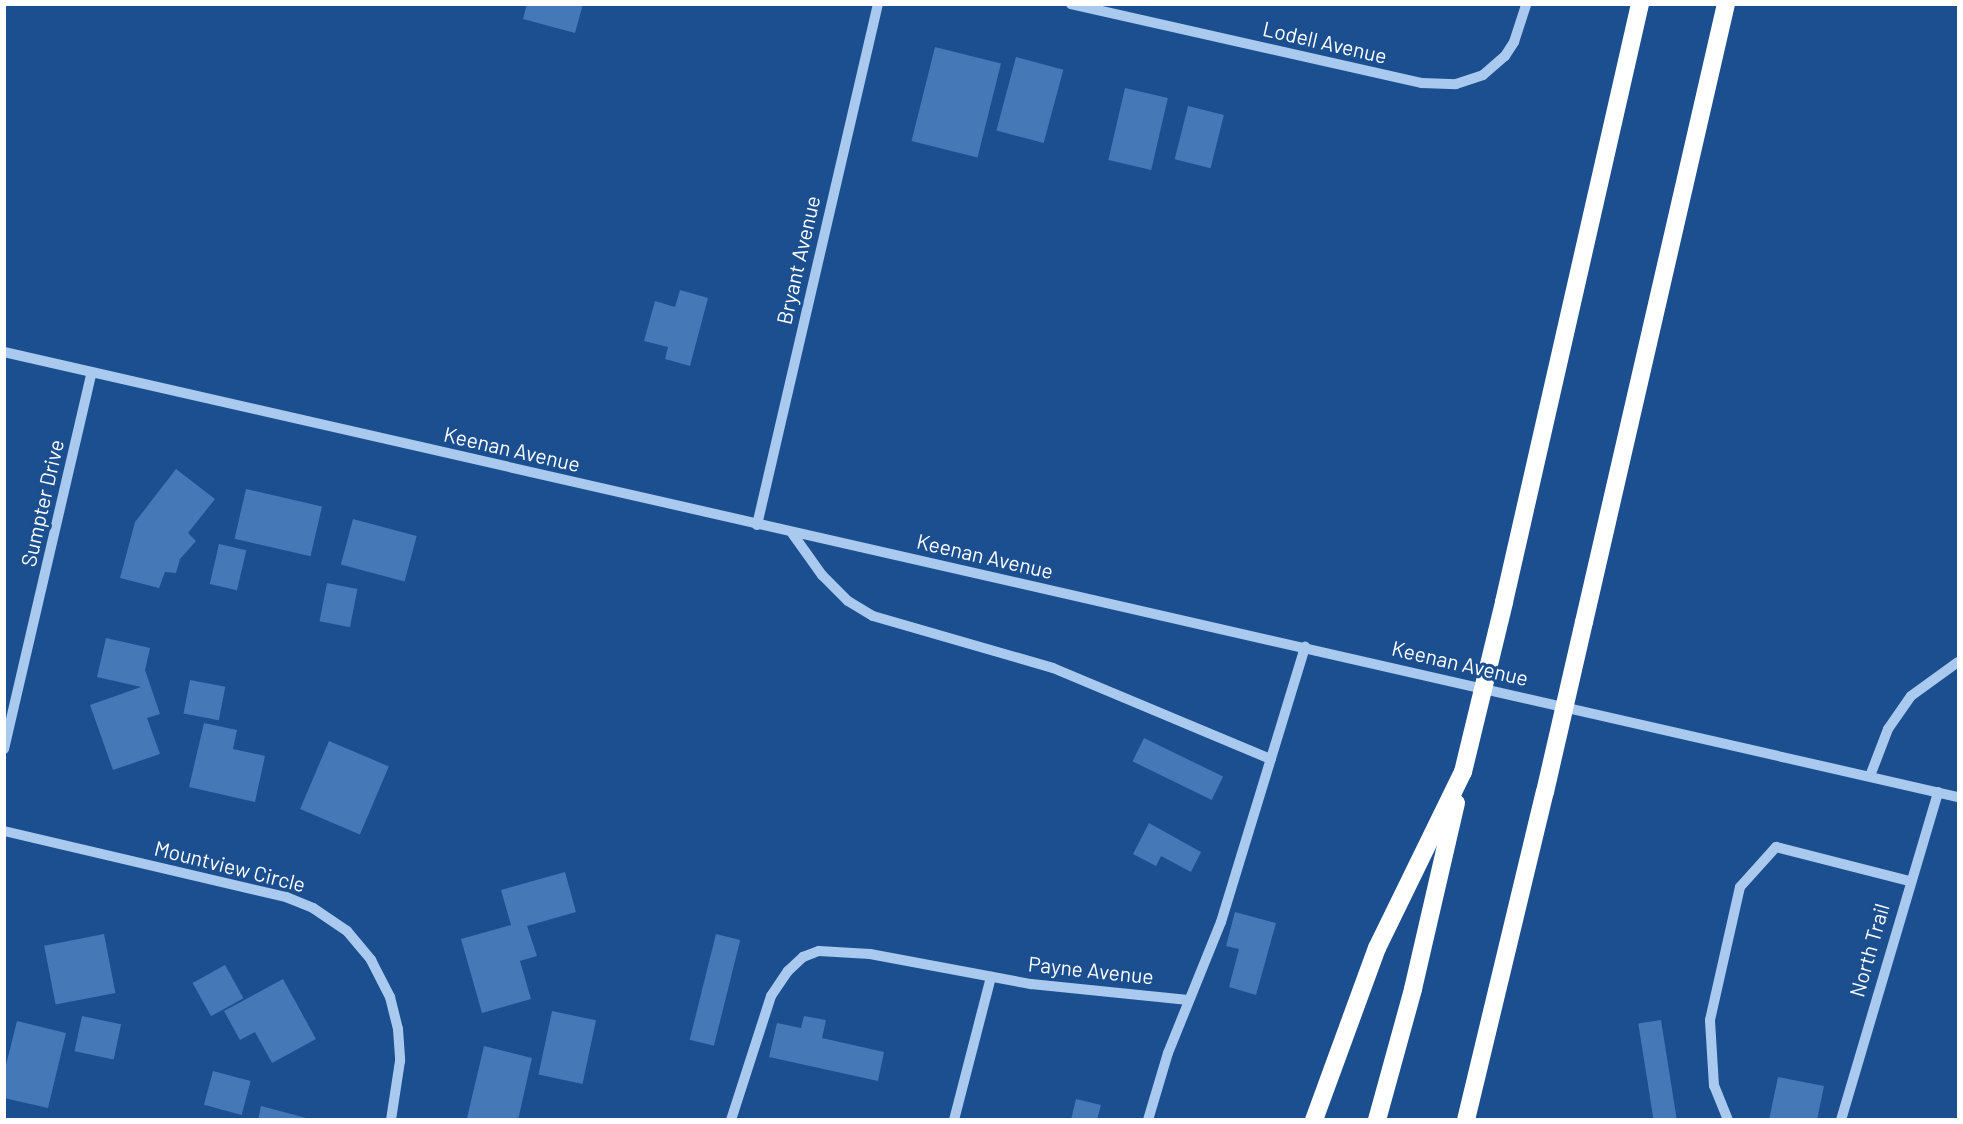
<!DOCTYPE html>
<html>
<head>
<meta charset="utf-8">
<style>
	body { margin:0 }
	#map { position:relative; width:1963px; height:1124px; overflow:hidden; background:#1b4f8f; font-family:Barlow,sans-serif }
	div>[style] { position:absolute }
	.building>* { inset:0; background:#4478b7; transform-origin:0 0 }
	.minor>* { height:10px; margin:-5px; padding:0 5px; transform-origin:5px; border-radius:5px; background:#a9c9ee }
	.highway>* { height:18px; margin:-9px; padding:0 9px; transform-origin:9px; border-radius:9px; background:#fff }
	.highway-bridge>* { height:18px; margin:-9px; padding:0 9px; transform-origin:9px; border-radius:9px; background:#fff }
	span { translate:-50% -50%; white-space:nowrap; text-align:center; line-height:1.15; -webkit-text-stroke:6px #1b4f8f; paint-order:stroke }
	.street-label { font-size:21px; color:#fff }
	.frame { position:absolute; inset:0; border:6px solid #fff; pointer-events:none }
</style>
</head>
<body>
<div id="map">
	<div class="building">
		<i style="clip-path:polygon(527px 4px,583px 4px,575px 33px,523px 19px)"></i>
		<i style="left:935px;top:47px;width:68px;height:97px;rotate:14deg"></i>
		<i style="left:1016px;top:57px;width:49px;height:76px;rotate:15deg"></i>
		<i style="left:1125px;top:88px;width:44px;height:74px;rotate:13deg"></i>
		<i style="left:1188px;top:106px;width:37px;height:55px;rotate:14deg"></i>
		<i style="clip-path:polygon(680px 290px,708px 298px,690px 366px,665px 359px,668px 347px,644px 341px,655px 301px,675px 307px)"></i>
		<i style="clip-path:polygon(176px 469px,215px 499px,188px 533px,196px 541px,180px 559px,176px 573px,165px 572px,159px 588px,120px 578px,135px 522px)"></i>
		<i style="left:246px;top:489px;width:78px;height:51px;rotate:13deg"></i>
		<i style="left:353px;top:519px;width:66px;height:47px;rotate:15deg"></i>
		<i style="left:219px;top:544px;width:28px;height:41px;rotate:13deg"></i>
		<i style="left:327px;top:583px;width:31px;height:39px;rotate:11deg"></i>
		<i style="clip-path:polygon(106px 638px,150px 648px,145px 670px,160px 714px,147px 718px,160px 754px,113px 770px,90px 705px,141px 687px,97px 677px)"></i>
		<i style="left:190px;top:680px;width:36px;height:34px;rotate:11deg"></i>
		<i style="clip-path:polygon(204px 723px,237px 730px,233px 749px,265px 756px,255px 802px,189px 787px)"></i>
		<i style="left:1144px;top:738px;width:88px;height:26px;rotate:26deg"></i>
		<i style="left:329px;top:741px;width:65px;height:74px;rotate:23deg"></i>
		<i style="clip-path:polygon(1149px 823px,1201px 852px,1191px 872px,1161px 856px,1156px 866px,1133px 854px)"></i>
		<i style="clip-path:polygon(565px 872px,576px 912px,527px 926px,537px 956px,520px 961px,531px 999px,482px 1013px,461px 939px,511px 925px,501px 890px)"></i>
		<i style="clip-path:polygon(1235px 912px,1276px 923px,1256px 995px,1229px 987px,1239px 949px,1226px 946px)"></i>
		<i style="left:104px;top:934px;width:60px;height:61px;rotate:79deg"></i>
		<i style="left:716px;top:934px;width:25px;height:109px;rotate:14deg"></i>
		<i style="left:225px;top:965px;width:38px;height:37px;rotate:61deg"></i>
		<i style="clip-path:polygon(283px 979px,316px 1039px,272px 1063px,255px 1032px,240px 1040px,224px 1011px)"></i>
		<i style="left:552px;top:1011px;width:45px;height:65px;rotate:12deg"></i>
		<i style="left:82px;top:1016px;width:40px;height:36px;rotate:12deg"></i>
		<i style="clip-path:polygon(804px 1016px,826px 1020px,822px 1038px,884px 1052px,878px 1081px,769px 1057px,777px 1023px,801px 1028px)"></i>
		<i style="left:1661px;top:1020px;width:101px;height:23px;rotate:81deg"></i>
		<i style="clip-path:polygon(17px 1021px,66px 1033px,48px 1108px,4px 1098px,4px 1073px)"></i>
		<i style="clip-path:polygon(484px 1046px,532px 1058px,518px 1120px,467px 1118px)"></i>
		<i style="left:213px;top:1071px;width:39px;height:35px;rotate:15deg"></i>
		<i style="clip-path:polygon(1778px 1077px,1824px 1086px,1817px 1120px,1769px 1120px)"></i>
		<i style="clip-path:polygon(1076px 1099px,1101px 1105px,1097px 1120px,1071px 1120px)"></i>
		<i style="clip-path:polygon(261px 1106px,310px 1119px,310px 1120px,258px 1120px)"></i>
	</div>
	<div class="minor">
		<i style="left:1071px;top:4px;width:360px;rotate:12.7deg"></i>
		<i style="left:1422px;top:83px;width:34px;rotate:2deg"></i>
		<i style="left:1456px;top:84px;width:28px;rotate:-18deg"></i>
		<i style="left:1483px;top:75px;width:29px;rotate:-41deg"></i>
		<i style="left:1505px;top:56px;width:17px;rotate:-57deg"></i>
		<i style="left:1514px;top:42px;width:40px;rotate:-72deg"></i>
		<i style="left:4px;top:352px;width:2004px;rotate:12.83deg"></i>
		<i style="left:757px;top:525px;width:535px;rotate:-76.93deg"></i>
		<i style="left:792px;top:533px;width:52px;rotate:54.5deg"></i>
		<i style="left:822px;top:575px;width:37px;rotate:45deg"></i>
		<i style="left:848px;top:601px;width:29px;rotate:31deg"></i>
		<i style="left:873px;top:616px;width:187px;rotate:16.1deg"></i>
		<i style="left:1053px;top:668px;width:236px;rotate:22.7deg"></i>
		<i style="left:4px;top:749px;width:387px;rotate:-76.9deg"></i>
		<i style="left:1870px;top:776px;width:50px;rotate:-69deg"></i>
		<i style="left:1888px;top:729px;width:40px;rotate:-55.1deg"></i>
		<i style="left:1911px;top:696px;width:58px;rotate:-35.9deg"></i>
		<i style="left:4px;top:831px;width:290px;rotate:13.2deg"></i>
		<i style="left:286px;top:897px;width:29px;rotate:22deg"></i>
		<i style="left:313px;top:908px;width:41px;rotate:34.1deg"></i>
		<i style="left:347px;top:931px;width:38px;rotate:50deg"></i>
		<i style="left:371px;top:960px;width:42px;rotate:62.8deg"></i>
		<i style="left:390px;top:997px;width:33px;rotate:76deg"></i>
		<i style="left:398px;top:1029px;width:32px;rotate:86deg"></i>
		<i style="left:400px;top:1061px;width:60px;rotate:98.7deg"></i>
		<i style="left:731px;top:1120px;width:130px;rotate:-72.1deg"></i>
		<i style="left:771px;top:996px;width:30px;rotate:-56deg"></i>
		<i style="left:788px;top:971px;width:21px;rotate:-43deg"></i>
		<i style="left:803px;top:957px;width:17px;rotate:-21deg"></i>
		<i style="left:819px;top:951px;width:51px;rotate:3.4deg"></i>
		<i style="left:870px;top:954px;width:164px;rotate:10.6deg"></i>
		<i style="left:1031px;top:984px;width:158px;rotate:5.8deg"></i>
		<i style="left:954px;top:1120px;width:148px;rotate:-75.5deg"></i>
		<i style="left:1148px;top:1120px;width:70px;rotate:-73.4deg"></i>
		<i style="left:1168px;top:1053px;width:141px;rotate:-68deg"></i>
		<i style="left:1221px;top:922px;width:288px;rotate:-73deg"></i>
		<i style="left:1728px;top:1120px;width:37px;rotate:-112deg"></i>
		<i style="left:1714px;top:1086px;width:66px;rotate:-93.5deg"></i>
		<i style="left:1710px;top:1020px;width:136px;rotate:-77.3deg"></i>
		<i style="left:1740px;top:887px;width:54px;rotate:-48deg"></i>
		<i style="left:1776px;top:847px;width:137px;rotate:14.3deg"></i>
		<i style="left:1841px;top:1120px;width:342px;rotate:-73.5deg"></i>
	</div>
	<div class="highway">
		<i style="left:1504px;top:602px;width:613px;rotate:-77.19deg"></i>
		<i style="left:1584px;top:622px;width:634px;rotate:-77.06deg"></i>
		<i style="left:1314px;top:1120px;width:183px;rotate:-69.9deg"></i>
		<i style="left:1377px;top:948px;width:196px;rotate:-64deg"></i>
		<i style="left:1377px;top:1120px;width:136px;rotate:-74.6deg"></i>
		<i style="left:1413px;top:989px;width:191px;rotate:-77deg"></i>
		<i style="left:1466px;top:1120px;width:337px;rotate:-76.5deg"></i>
	</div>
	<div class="highway-bridge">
		<i style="left:1463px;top:772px;width:175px;rotate:-76.4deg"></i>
		<i style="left:1545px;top:792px;width:174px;rotate:-77.1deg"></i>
	</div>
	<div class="street-label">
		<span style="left:1325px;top:42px;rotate:13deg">Lodell Avenue</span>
		<span style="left:798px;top:260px;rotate:-77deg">Bryant Avenue</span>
		<span style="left:512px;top:449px;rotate:13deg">Keenan Avenue</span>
		<span style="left:42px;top:503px;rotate:-77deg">Sumpter Drive</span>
		<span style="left:985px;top:556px;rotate:13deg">Keenan Avenue</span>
		<span style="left:1460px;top:663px;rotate:13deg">Keenan Avenue</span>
		<span style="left:230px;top:866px;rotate:14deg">Mountview Circle</span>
		<span style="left:1869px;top:950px;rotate:-74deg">North Trail</span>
		<span style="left:1091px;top:970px;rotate:6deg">Payne Avenue</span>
	</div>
	<div class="frame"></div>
</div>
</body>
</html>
